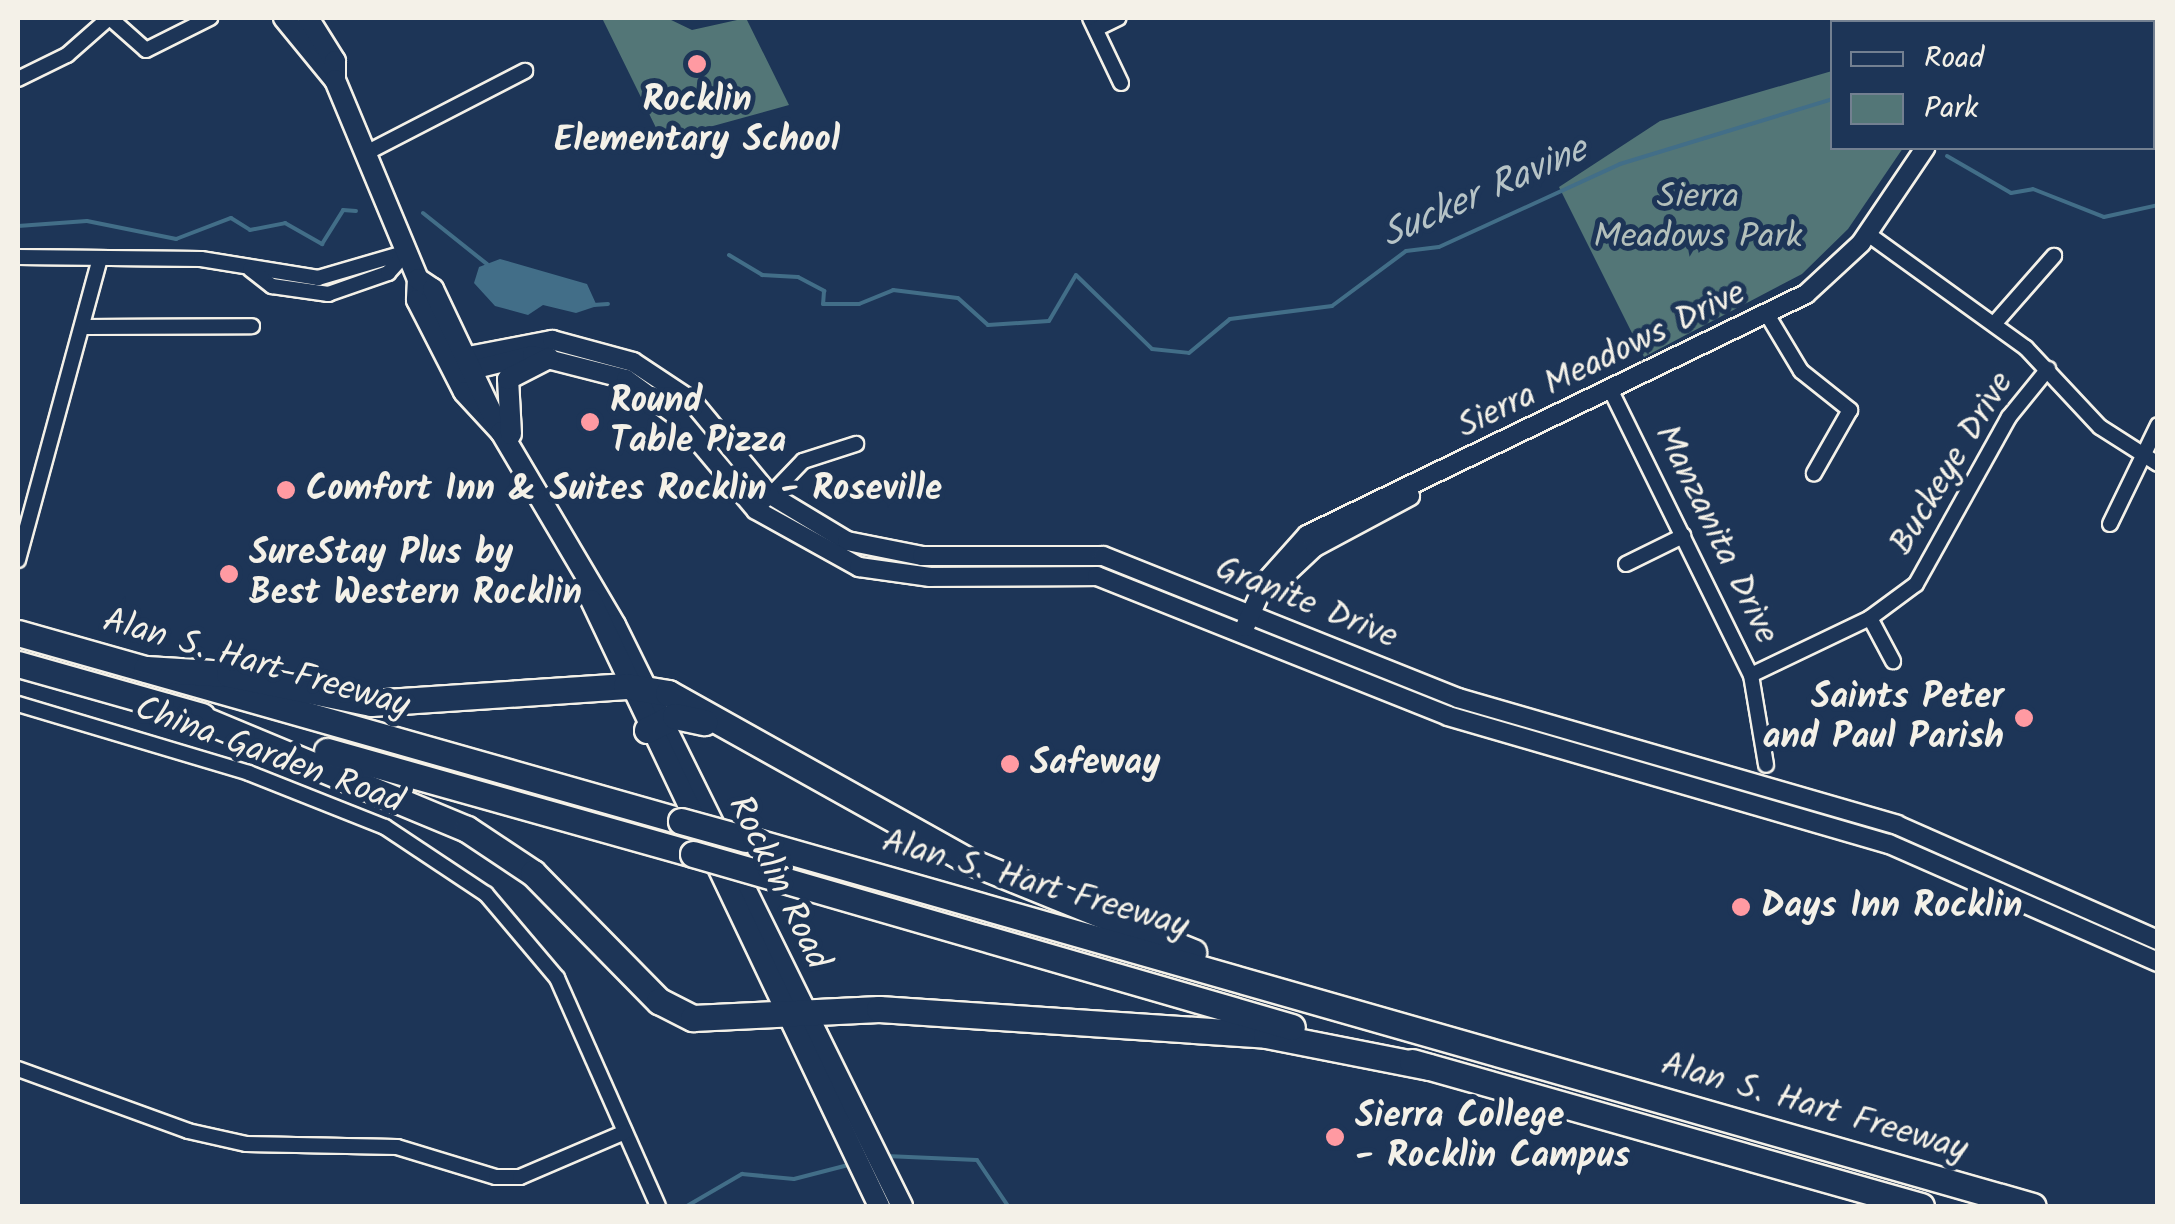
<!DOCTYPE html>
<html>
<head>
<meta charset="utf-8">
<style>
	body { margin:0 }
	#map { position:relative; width:2175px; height:1224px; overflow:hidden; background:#1d3557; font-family:Kalam,sans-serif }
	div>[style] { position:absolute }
	.green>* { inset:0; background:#537677 }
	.water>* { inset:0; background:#426e88 }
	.stream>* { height:4px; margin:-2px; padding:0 2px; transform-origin:2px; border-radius:2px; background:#426e88 }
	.roads { filter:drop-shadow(2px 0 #f4f1e8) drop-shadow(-2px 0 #f4f1e8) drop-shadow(0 2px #f4f1e8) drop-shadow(0 -2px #f4f1e8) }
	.minor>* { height:14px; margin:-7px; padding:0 7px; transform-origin:7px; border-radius:7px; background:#1d3557 }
	.tertiary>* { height:18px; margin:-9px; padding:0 9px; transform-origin:9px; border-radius:9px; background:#1d3557 }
	.secondary>* { height:20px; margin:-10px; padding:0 10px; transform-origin:10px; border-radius:10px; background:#1d3557 }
	.motorway>* { height:25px; margin:-12.5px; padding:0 12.5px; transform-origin:12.5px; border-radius:12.5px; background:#1d3557 }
	.bridges { filter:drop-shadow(2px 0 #f4f1e8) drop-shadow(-2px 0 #f4f1e8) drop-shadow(0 2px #f4f1e8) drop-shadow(0 -2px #f4f1e8) }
	.motorway-bridge>* { height:25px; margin:-12.5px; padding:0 12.5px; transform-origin:12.5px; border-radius:12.5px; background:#1d3557 }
	.dots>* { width:28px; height:28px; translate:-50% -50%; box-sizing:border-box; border:5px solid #1d3557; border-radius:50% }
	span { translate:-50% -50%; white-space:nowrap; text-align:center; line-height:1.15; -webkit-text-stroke:10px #1d3557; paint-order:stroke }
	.poi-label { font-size:35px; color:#f4f1e8; font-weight:700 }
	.left { translate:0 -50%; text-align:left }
	.right { translate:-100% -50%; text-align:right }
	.park-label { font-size:35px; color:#b4c0bb }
	.street-label { font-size:35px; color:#f4f1e8 }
	.water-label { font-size:38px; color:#b6c3c6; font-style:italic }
	.frame { position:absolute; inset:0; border:20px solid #f4f1e8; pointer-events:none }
	.legend { position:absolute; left:1830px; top:20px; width:325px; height:130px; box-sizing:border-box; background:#1d3557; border:2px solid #738091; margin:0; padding:12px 18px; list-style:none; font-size:30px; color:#f4f1e8 }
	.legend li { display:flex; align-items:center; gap:20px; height:50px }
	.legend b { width:50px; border:2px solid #738091 }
</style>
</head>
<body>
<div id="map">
	<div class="green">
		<i style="clip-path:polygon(602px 18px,667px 18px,692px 30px,746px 18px,789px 105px,662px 140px)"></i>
		<i style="clip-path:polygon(1832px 71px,1832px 148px,1903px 148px,1848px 229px,1802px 274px,1644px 357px,1559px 187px,1660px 121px)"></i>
	</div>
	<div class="water">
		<i style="clip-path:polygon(500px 259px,587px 284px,597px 306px,576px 313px,543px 305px,528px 315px,495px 306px,474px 283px,479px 267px)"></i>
	</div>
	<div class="stream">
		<i style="left:1947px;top:156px;width:74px;rotate:30deg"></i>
		<i style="left:2011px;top:193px;width:22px;rotate:-10deg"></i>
		<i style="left:2033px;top:189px;width:76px;rotate:21.5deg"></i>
		<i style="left:2104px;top:217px;width:55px;rotate:-12.5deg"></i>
		<i style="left:423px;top:213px;width:82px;rotate:38.6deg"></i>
		<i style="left:18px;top:226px;width:69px;rotate:-4.1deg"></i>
		<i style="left:87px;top:221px;width:91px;rotate:11.4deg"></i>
		<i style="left:176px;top:239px;width:59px;rotate:-20.9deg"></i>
		<i style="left:231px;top:218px;width:22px;rotate:32deg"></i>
		<i style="left:250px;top:230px;width:36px;rotate:-11deg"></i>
		<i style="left:285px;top:223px;width:43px;rotate:29.6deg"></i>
		<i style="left:322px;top:244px;width:40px;rotate:-58deg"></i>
		<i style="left:343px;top:210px;width:13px;rotate:4deg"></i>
		<i style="left:729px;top:255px;width:39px;rotate:31deg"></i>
		<i style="left:762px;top:275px;width:36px;rotate:3deg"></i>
		<i style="left:798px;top:277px;width:30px;rotate:28deg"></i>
		<i style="left:824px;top:291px;width:13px;rotate:94deg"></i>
		<i style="left:823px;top:304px;width:36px"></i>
		<i style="left:859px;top:304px;width:37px;rotate:-22deg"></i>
		<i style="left:893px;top:290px;width:65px;rotate:7deg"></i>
		<i style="left:958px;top:298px;width:40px;rotate:42deg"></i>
		<i style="left:988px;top:325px;width:61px;rotate:-3.8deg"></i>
		<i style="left:1049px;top:321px;width:53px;rotate:-59.6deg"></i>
		<i style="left:1076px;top:275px;width:106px;rotate:44.2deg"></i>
		<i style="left:1152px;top:349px;width:37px;rotate:6deg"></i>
		<i style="left:1189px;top:353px;width:53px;rotate:-39.7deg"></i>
		<i style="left:1230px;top:319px;width:103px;rotate:-7.3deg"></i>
		<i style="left:1332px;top:306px;width:92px;rotate:-36.6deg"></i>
		<i style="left:1406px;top:251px;width:33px;rotate:-7deg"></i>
		<i style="left:1439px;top:247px;width:199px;rotate:-24.6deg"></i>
		<i style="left:1620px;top:164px;width:222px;rotate:-17deg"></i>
		<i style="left:593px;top:305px;width:15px;rotate:-4deg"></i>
		<i style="left:886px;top:1156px;width:91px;rotate:2.5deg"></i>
		<i style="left:977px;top:1160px;width:55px;rotate:56deg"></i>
		<i style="left:687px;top:1206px;width:64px;rotate:-30.2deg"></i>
		<i style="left:742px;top:1174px;width:52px;rotate:5.5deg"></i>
		<i style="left:794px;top:1179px;width:60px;rotate:-14.5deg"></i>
	</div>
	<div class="roads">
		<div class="minor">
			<i style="left:110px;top:18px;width:48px;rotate:41.6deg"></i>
			<i style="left:146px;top:50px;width:72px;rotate:-26.6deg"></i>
			<i style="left:1090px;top:18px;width:72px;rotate:64.5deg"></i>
			<i style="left:1911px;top:18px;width:5px;rotate:53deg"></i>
			<i style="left:1096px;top:29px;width:25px;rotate:-26deg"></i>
			<i style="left:18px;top:79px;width:55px;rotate:-26.1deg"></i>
			<i style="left:67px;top:55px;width:56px;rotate:-41.4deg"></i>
			<i style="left:368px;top:152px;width:177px;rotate:-27.3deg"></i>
			<i style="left:1868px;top:234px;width:195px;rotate:35.8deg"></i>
			<i style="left:2026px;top:348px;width:108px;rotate:46.9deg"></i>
			<i style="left:2100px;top:427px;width:69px;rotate:32.5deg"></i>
			<i style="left:18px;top:257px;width:183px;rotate:0.6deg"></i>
			<i style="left:201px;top:259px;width:119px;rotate:9.2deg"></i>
			<i style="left:318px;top:278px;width:93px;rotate:-16.3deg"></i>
			<i style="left:250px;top:269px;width:28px;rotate:38deg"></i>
			<i style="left:272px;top:286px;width:57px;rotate:8.1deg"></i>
			<i style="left:328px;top:294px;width:64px;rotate:-19.3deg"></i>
			<i style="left:388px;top:273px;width:25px;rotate:-48deg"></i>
			<i style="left:1768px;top:316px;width:64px;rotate:59deg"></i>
			<i style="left:1801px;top:371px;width:63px;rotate:38.5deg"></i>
			<i style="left:1850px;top:410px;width:73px;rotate:119.7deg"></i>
			<i style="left:1994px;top:324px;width:91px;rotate:-48.6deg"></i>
			<i style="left:86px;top:327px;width:166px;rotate:-0.3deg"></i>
			<i style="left:1612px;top:393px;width:314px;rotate:63.8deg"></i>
			<i style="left:1751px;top:675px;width:91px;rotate:80.5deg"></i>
			<i style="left:756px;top:510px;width:68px;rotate:-46.2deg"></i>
			<i style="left:803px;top:461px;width:56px;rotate:-17.8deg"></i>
			<i style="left:2110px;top:524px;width:110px;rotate:-64.1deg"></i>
			<i style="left:18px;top:560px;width:310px;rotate:-74.8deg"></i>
			<i style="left:1626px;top:564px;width:64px;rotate:-26.2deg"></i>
			<i style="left:1870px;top:618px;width:49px;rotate:61.9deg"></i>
			<i style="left:1751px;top:675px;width:132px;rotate:-25.6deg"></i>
			<i style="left:1870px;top:618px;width:57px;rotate:-36.5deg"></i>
			<i style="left:1916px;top:584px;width:191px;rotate:-60.9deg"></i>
			<i style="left:2009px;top:417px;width:62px;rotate:-50.9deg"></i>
			<i style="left:18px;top:704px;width:241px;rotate:16.6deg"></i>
			<i style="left:249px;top:773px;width:146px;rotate:21.7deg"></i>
			<i style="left:385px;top:827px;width:121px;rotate:33.6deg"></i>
			<i style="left:486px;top:894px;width:110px;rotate:49.8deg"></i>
			<i style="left:557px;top:978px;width:249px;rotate:66.1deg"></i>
			<i style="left:18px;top:1069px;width:181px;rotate:20deg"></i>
			<i style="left:188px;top:1131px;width:59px;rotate:12.6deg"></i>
			<i style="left:246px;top:1144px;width:151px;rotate:1.1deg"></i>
			<i style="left:397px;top:1147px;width:103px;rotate:16.9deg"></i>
			<i style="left:496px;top:1177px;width:24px"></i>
			<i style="left:520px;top:1177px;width:114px;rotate:-23.2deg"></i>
		</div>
		<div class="tertiary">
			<i style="left:2057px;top:22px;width:11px;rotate:-22deg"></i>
			<i style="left:468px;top:356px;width:86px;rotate:-10.8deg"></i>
			<i style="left:552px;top:340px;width:84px;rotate:15.2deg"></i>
			<i style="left:633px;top:362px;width:71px;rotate:33.5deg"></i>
			<i style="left:692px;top:401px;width:121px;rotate:50.4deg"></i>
			<i style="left:769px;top:494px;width:91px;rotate:31.1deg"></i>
			<i style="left:847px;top:541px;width:76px;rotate:11.3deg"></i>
			<i style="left:922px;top:556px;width:181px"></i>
			<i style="left:1103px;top:556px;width:382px;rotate:21.8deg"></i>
			<i style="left:1458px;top:698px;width:457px;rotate:16.1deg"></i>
			<i style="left:1897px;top:825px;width:285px;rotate:23.8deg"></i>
			<i style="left:476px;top:369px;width:58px;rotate:-14deg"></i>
			<i style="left:532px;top:355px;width:97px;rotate:14.3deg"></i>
			<i style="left:626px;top:379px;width:64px;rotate:36.2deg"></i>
			<i style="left:678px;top:417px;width:121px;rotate:50deg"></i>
			<i style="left:756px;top:510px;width:118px;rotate:29deg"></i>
			<i style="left:859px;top:567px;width:72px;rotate:8deg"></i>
			<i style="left:930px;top:577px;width:167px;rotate:-0.3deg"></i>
			<i style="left:1097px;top:576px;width:378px;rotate:21.7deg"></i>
			<i style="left:1448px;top:716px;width:459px;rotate:16.2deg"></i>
			<i style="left:1889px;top:844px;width:294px;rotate:23.7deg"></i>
			<i style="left:1281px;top:579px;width:47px;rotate:-43.3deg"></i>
			<i style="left:1315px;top:547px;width:108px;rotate:-28.2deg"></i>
			<i style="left:1245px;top:627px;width:49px;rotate:-66deg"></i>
			<i style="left:1265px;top:582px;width:63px;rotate:-48.2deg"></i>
			<i style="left:1307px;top:535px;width:554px;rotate:-25.78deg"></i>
			<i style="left:1806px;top:294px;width:75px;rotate:-42.8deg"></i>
			<i style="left:1861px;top:243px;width:115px;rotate:-56deg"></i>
		</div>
		<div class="secondary">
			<i style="left:284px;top:18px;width:80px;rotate:50.6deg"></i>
			<i style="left:308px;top:18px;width:51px;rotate:57.9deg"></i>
			<i style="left:335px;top:61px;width:19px;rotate:90deg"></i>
			<i style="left:335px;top:80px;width:216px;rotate:67.4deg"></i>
			<i style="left:418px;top:279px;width:21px;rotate:93deg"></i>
			<i style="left:417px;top:300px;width:103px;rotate:62.9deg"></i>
			<i style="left:464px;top:392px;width:54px;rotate:47.2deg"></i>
			<i style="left:418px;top:279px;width:18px;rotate:34deg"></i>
			<i style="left:433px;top:289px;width:158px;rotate:64.6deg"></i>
			<i style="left:501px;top:432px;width:224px;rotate:59.4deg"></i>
			<i style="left:615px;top:625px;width:648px;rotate:63.71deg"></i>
			<i style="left:511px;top:434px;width:55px;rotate:-93.1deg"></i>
			<i style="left:508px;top:379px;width:46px;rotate:-27.1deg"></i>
			<i style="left:591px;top:600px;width:671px;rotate:64.58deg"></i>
		</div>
		<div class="motorway">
			<i style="left:18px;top:633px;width:689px;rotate:15.83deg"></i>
			<i style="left:18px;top:664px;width:191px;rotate:15.8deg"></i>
			<i style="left:146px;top:669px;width:83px;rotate:3.4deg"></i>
			<i style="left:229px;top:674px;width:145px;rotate:11.5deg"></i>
			<i style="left:371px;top:703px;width:256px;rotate:-3.8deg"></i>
			<i style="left:626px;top:686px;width:43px;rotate:9.5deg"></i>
			<i style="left:668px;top:693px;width:345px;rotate:29.2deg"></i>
			<i style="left:969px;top:861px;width:242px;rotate:22.1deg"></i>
			<i style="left:188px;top:713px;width:302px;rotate:22.6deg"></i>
			<i style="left:467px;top:829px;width:79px;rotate:33.7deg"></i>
			<i style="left:533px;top:873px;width:180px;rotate:45.5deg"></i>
			<i style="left:659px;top:1001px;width:38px;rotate:27deg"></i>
			<i style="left:693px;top:1018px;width:186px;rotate:-2.8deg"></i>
			<i style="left:879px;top:1009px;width:388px;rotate:3.8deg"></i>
			<i style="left:1266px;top:1035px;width:166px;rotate:11.1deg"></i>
			<i style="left:647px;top:730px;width:31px;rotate:-27deg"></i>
			<i style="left:675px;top:716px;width:30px;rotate:12deg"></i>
			<i style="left:327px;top:751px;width:380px;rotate:15.7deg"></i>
			<i style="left:746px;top:839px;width:1338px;rotate:15.92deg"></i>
			<i style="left:773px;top:877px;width:540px;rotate:16.12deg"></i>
			<i style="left:1412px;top:1062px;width:529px;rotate:15.8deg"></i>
		</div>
	</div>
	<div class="bridges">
		<div class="motorway-bridge">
			<i style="left:681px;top:821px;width:67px;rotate:15.5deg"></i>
			<i style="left:693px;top:854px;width:83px;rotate:16deg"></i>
		</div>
	</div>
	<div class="dots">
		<i style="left:697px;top:64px;background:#ff9aa2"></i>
		<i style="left:590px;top:422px;background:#ff9aa2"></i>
		<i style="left:286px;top:490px;background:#ff9aa2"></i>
		<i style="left:229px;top:574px;background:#ff9aa2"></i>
		<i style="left:2024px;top:718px;background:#ff9aa2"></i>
		<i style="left:1010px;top:764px;background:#ff9aa2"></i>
		<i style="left:1741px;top:907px;background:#ff9aa2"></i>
		<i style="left:1335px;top:1137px;background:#ff9aa2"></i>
	</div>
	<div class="poi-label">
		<span style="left:697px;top:121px">Rocklin<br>Elementary School</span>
		<span class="left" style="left:610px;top:422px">Round<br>Table Pizza</span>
		<span class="left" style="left:306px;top:490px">Comfort Inn &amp; Suites Rocklin - Roseville</span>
		<span class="left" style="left:249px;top:574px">SureStay Plus by<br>Best Western Rocklin</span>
		<span class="right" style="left:2004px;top:718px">Saints Peter<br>and Paul Parish</span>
		<span class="left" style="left:1030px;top:764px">Safeway</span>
		<span class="left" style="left:1761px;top:907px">Days Inn Rocklin</span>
		<span class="left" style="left:1355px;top:1137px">Sierra College<br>- Rocklin Campus</span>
	</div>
	<div class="park-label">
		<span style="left:1698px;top:218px">Sierra<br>Meadows Park</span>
	</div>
	<div class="street-label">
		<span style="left:1602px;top:361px;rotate:-26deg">Sierra Meadows Drive</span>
		<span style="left:1953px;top:464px;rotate:-59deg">Buckeye Drive</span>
		<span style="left:1715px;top:535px;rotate:64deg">Manzanita Drive</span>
		<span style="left:1306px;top:604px;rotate:22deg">Granite Drive</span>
		<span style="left:256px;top:664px;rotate:16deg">Alan S. Hart Freeway</span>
		<span style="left:269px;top:756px;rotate:20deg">China Garden Road</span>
		<span style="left:778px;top:883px;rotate:64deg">Rocklin Road</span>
		<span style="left:1035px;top:885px;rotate:16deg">Alan S. Hart Freeway</span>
		<span style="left:1814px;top:1108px;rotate:16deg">Alan S. Hart Freeway</span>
	</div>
	<div class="water-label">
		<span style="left:1485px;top:194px;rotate:-24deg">Sucker Ravine</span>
	</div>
	<div class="frame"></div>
	<ul class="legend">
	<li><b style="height:12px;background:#1d3557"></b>Road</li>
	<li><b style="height:28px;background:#537677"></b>Park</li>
	</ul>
</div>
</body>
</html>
